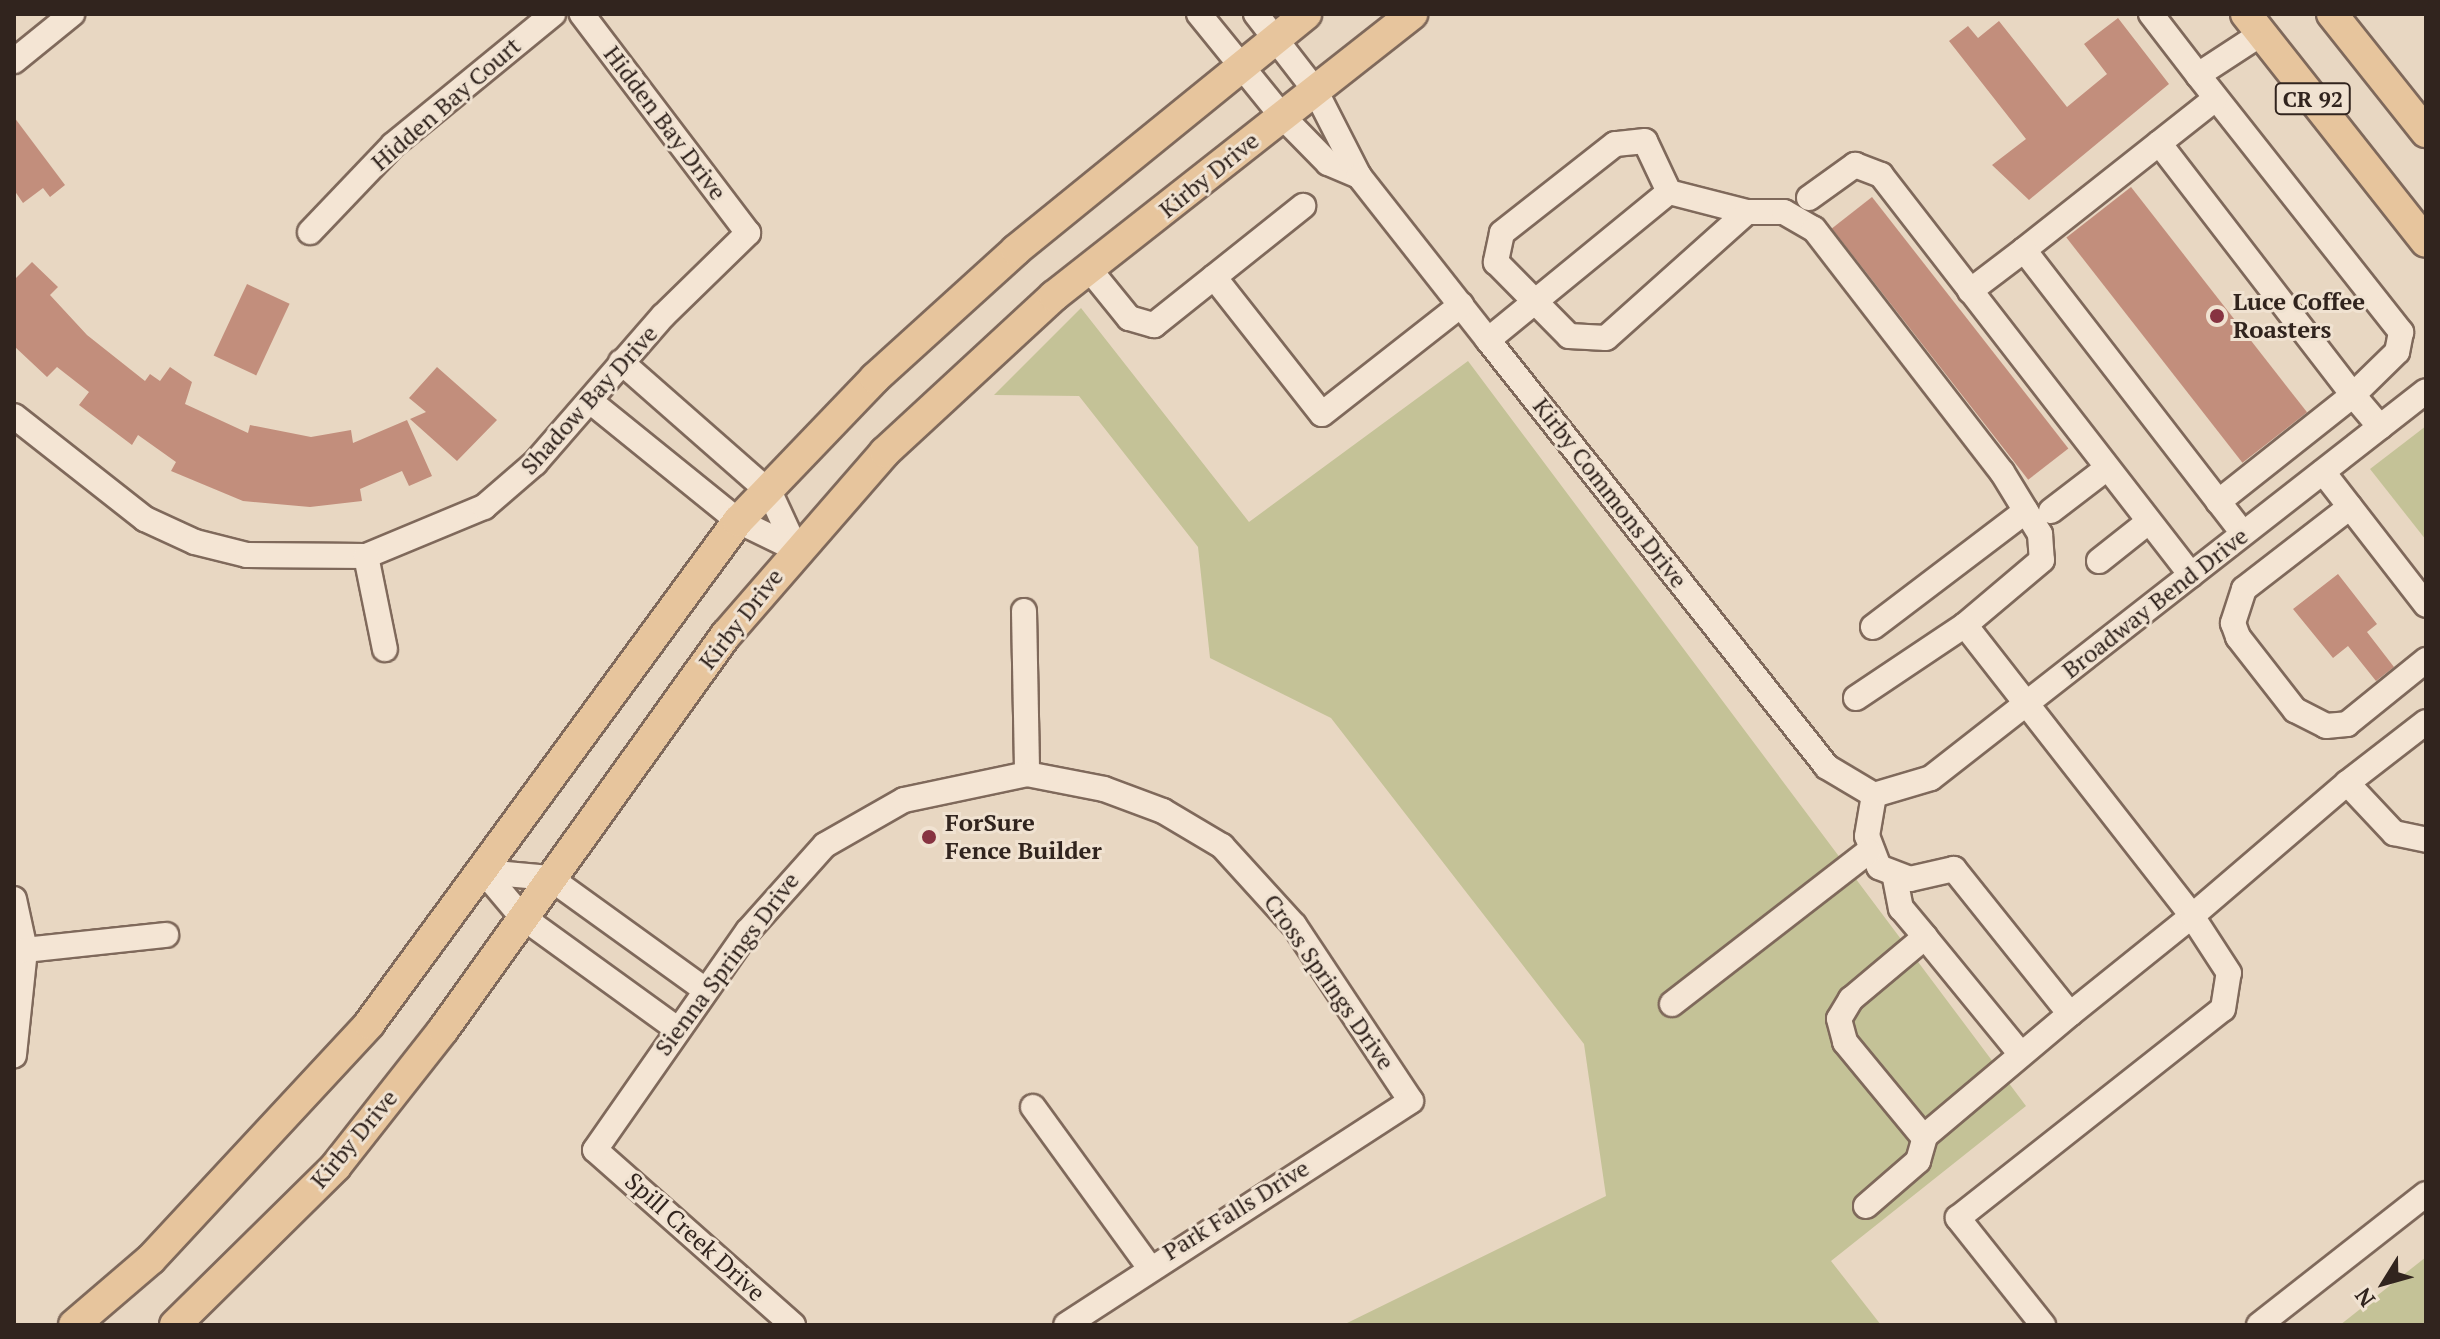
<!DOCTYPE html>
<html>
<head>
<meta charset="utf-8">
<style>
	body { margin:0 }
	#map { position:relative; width:2440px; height:1339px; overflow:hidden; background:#e8d7c2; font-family:"PT Serif",serif }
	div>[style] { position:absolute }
	.green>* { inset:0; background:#c4c297 }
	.building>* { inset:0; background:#c28e7c; transform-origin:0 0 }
	.roads { filter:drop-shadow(2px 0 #7f695b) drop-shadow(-2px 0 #7f695b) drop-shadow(0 2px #7f695b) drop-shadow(0 -2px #7f695b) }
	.minor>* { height:24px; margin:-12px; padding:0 12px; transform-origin:12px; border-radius:12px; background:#f4e5d4 }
	.major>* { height:30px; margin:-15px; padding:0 15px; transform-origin:15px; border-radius:15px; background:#e7c59d }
	.dots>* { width:22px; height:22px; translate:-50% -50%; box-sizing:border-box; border:4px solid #f0e2d1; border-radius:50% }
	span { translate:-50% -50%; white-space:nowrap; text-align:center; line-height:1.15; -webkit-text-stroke:6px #f0e2d1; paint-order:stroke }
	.shield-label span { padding:2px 6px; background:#f0e2d1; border:2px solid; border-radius:6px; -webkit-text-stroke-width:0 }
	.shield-label { font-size:22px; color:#31241e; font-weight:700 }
	.street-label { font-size:24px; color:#31241e }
	.poi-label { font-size:24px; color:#31241e; font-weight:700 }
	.left { translate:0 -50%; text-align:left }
	.frame { position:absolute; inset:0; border:16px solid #31241e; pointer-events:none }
	.north { position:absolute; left:2344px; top:1243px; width:80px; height:80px; -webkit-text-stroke:6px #f0e2d1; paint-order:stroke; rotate:233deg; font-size:22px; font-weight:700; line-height:32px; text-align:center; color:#31241e }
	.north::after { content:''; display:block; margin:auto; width:28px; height:36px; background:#31241e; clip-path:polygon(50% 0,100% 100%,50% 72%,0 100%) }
</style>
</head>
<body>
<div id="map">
	<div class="green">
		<i style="clip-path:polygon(1081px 308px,1249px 522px,1468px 361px,2026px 1106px,1831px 1261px,1881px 1325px,1343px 1325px,1606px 1196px,1584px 1044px,1331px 718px,1210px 658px,1198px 547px,1079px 396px,994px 395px)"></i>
		<i style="clip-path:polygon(2426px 426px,2426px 540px,2370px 469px)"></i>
		<i style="clip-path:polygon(2426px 1257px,2426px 1325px,2340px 1325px)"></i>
	</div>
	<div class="building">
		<i style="clip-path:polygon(2118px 18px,2169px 84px,2029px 200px,1992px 165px,2026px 139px,1949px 41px,1968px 26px,1978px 38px,1999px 21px,2067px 107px,2107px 74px,2084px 44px)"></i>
		<i style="clip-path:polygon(14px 117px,65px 185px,50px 197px,43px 188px,23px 203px,14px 190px)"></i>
		<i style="left:2131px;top:187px;width:286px;height:82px;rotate:52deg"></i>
		<i style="left:1872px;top:197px;width:319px;height:51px;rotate:52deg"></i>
		<i style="clip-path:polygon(32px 262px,58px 287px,50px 295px,87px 335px,145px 381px,150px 374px,160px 381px,170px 367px,192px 382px,185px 404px,248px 433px,250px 425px,311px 437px,351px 430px,353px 443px,407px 420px,432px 476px,409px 486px,402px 471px,360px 489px,362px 501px,310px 507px,243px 501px,171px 471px,176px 462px,138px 435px,132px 445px,79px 405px,89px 392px,57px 367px,47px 377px,14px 346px,14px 280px)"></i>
		<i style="left:247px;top:284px;width:47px;height:79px;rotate:25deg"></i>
		<i style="clip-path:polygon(437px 367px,497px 420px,457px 461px,410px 419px,426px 412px,409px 398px)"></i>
		<i style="clip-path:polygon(2338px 574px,2377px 624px,2367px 632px,2394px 667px,2376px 681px,2348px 646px,2333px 658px,2293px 609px)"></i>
	</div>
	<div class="roads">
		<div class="minor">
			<i style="left:1199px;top:14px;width:132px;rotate:50.9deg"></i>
			<i style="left:1282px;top:116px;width:66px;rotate:45.6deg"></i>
			<i style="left:1328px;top:163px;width:34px;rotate:23deg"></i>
			<i style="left:1256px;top:14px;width:96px;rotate:52.2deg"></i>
			<i style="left:1315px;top:90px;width:97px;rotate:62.9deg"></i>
			<i style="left:1359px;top:176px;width:209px;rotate:51.8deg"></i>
			<i style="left:1488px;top:340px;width:545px;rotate:51.55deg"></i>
			<i style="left:1827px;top:767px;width:55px;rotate:30.8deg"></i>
			<i style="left:2151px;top:14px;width:77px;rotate:52.4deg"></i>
			<i style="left:2198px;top:75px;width:75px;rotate:-33.1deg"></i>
			<i style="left:14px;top:61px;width:75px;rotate:-39deg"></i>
			<i style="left:2198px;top:75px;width:328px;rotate:51.7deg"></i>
			<i style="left:2401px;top:332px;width:20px;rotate:101deg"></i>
			<i style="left:2397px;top:352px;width:62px;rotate:135.7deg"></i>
			<i style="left:2353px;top:395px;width:42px;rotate:49.8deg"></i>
			<i style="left:2215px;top:99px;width:243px;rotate:141.7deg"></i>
			<i style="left:2024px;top:250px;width:358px;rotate:52.3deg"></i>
			<i style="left:2159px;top:143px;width:318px;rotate:52.4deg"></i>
			<i style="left:2353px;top:395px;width:172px;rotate:141.6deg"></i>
			<i style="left:1669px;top:192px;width:56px;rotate:-115.2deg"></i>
			<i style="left:1645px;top:141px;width:30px;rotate:174deg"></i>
			<i style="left:1615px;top:144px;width:144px;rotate:141.8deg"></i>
			<i style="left:1502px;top:233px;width:30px;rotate:102deg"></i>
			<i style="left:1496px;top:262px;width:104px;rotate:45.4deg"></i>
			<i style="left:1569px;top:336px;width:37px;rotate:3deg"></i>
			<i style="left:1606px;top:338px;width:189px;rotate:-41.8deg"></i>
			<i style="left:1809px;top:198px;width:57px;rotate:-35.7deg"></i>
			<i style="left:1855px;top:165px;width:28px;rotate:21deg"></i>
			<i style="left:1881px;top:175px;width:506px;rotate:52.22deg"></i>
			<i style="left:310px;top:232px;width:120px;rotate:-46.3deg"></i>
			<i style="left:393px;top:145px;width:207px;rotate:-39.3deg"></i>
			<i style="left:1090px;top:270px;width:62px;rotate:50.9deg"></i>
			<i style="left:1129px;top:318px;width:26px;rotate:16deg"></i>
			<i style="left:1154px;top:325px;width:191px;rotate:-38.6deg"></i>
			<i style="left:1214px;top:277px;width:174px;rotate:51.8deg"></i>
			<i style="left:1322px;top:414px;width:177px;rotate:-38.1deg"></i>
			<i style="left:1970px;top:291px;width:68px;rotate:-37.2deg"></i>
			<i style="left:1488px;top:340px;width:234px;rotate:-39.3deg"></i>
			<i style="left:1669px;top:192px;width:81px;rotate:14.4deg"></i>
			<i style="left:1747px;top:212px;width:37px"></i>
			<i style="left:1784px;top:212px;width:34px;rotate:30deg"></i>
			<i style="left:1814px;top:229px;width:307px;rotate:52.3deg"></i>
			<i style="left:2002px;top:472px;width:73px;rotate:58.5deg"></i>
			<i style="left:2040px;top:534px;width:26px;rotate:86deg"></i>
			<i style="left:2042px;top:560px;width:101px;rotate:139.8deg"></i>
			<i style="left:1965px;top:625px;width:369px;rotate:52deg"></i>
			<i style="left:2192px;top:916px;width:156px;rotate:141.2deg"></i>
			<i style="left:2070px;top:1014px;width:186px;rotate:-128.7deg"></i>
			<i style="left:1954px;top:869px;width:45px;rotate:167.2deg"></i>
			<i style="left:1910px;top:879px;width:33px;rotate:-159deg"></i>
			<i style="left:1879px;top:867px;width:33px;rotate:-111deg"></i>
			<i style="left:1867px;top:836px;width:42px;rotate:-80.3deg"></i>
			<i style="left:621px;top:362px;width:198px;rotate:41.3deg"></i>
			<i style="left:770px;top:493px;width:62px;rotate:65.1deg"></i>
			<i style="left:590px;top:401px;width:191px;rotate:39deg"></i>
			<i style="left:738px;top:521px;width:64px;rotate:25.8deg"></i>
			<i style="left:14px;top:416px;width:167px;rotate:38.2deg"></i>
			<i style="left:145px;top:519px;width:55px;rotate:24.7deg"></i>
			<i style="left:195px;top:542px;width:54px;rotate:14deg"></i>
			<i style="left:247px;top:555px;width:119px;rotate:0.5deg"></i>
			<i style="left:366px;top:556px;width:128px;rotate:-22.6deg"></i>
			<i style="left:484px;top:507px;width:67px;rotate:-40.8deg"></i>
			<i style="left:535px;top:463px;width:195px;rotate:-49deg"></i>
			<i style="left:663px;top:316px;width:119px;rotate:-44.3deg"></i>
			<i style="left:748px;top:233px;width:275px;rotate:-127.2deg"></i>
			<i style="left:2323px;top:472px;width:168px;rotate:52.2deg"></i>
			<i style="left:2350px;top:507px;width:134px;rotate:142.3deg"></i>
			<i style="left:2244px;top:589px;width:36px;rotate:108deg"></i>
			<i style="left:2233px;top:623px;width:15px;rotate:70deg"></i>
			<i style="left:2238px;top:637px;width:93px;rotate:52deg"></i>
			<i style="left:2295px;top:710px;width:35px;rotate:27deg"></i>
			<i style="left:2326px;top:726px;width:21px;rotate:-5deg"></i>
			<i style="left:2347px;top:724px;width:102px;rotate:-39deg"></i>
			<i style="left:2051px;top:511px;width:69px;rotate:-37.4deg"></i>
			<i style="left:366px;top:556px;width:95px;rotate:78.5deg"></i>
			<i style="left:2099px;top:561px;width:63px;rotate:-38.5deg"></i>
			<i style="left:1024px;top:611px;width:163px;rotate:88.9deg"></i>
			<i style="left:1873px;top:627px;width:192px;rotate:-37.2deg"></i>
			<i style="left:1856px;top:698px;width:131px;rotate:-33.8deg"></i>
			<i style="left:2426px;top:722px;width:100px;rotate:142.3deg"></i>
			<i style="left:2347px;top:783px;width:69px;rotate:46.8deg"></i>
			<i style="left:2394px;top:833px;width:33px;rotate:12deg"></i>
			<i style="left:1874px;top:795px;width:59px;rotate:-16.6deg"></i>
			<i style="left:1931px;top:778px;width:628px;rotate:-38.02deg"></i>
			<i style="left:484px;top:872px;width:66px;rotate:5.2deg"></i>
			<i style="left:550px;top:878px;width:190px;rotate:35.8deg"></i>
			<i style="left:484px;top:872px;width:57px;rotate:49.9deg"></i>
			<i style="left:521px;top:916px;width:191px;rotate:35.9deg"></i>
			<i style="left:1895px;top:878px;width:31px;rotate:79deg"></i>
			<i style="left:1901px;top:908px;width:38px;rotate:50deg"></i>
			<i style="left:1925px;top:937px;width:97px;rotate:140deg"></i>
			<i style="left:1851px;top:999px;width:23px;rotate:121deg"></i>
			<i style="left:1839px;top:1019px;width:24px;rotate:75deg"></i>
			<i style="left:1845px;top:1042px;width:124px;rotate:50.5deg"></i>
			<i style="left:14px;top:899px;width:52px;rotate:77.8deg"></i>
			<i style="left:25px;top:950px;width:106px;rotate:96deg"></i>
			<i style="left:1925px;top:937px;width:150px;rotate:50.7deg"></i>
			<i style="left:25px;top:950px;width:142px;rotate:-6.1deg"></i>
			<i style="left:1672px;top:1004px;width:249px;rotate:-37.8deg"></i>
			<i style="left:1033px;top:1107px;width:195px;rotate:54deg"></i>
			<i style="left:1866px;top:1206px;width:69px;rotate:-40.9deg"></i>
			<i style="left:1918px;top:1161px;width:26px;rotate:-74deg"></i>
			<i style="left:1925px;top:1136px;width:189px;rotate:-40.1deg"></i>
			<i style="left:793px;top:1325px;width:264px;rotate:-138.5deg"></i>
			<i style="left:595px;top:1150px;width:267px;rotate:-55.1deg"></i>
			<i style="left:748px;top:931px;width:115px;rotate:-48.2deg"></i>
			<i style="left:825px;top:845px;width:91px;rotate:-29.7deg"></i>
			<i style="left:904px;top:800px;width:126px;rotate:-11.9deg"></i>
			<i style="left:1027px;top:774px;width:78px;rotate:11deg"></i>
			<i style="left:1104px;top:789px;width:63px;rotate:20.4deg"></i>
			<i style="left:1163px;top:811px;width:69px;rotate:30.7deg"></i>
			<i style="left:1222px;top:846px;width:107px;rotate:47.7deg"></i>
			<i style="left:1294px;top:925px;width:211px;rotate:56.4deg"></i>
			<i style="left:1411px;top:1101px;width:411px;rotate:147deg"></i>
			<i style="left:2043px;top:1325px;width:137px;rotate:-128.5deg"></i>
			<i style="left:1958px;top:1218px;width:337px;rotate:-38.3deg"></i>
			<i style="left:2223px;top:1009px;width:36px;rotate:-81deg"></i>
			<i style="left:2229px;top:973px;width:68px;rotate:-123deg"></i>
			<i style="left:2192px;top:916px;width:204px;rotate:-40.6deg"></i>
			<i style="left:2259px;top:1325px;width:212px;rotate:-38.1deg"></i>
		</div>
		<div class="major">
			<i style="left:2246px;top:14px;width:290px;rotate:51.7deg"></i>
			<i style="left:2332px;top:14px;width:151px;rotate:51.5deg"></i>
			<i style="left:74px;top:1325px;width:101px;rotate:-40.6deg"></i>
			<i style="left:151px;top:1259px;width:321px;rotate:-47.1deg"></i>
			<i style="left:369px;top:1024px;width:624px;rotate:-53.74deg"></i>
			<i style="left:738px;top:521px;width:198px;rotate:-46.2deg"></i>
			<i style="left:875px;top:378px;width:190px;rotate:-42.2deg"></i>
			<i style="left:1016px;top:250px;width:374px;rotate:-39.1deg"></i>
			<i style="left:175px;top:1325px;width:226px;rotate:-44.6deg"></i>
			<i style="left:336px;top:1166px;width:173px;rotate:-51.8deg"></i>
			<i style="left:443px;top:1030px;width:486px;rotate:-54.4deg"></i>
			<i style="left:726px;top:635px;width:242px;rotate:-49deg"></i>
			<i style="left:885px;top:452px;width:230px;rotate:-42.7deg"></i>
			<i style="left:1054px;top:296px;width:456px;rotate:-38.2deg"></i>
		</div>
	</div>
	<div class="dots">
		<i style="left:2217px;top:316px;background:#873341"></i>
		<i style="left:929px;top:837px;background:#873341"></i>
	</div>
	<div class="shield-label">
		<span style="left:2313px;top:99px">CR 92</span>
	</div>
	<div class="street-label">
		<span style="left:446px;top:104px;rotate:-41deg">Hidden Bay Court</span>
		<span style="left:665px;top:123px;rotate:53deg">Hidden Bay Drive</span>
		<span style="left:1209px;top:175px;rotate:-39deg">Kirby Drive</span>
		<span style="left:589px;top:400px;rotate:-48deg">Shadow Bay Drive</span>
		<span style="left:1610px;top:493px;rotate:52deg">Kirby Commons Drive</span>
		<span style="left:2155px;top:603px;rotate:-38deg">Broadway Bend Drive</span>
		<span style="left:741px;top:619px;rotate:-52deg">Kirby Drive</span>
		<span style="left:727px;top:964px;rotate:-53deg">Sienna Springs Drive</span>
		<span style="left:1329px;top:982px;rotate:55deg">Cross Springs Drive</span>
		<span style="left:354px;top:1139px;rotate:-50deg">Kirby Drive</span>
		<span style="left:1236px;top:1210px;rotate:-32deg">Park Falls Drive</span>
		<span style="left:695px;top:1237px;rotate:42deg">Spill Creek Drive</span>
	</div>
	<div class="poi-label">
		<span class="left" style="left:2233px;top:316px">Luce Coffee<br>Roasters</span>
		<span class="left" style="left:945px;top:837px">ForSure<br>Fence Builder</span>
	</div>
	<div class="frame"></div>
	<div class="north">N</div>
</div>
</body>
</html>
